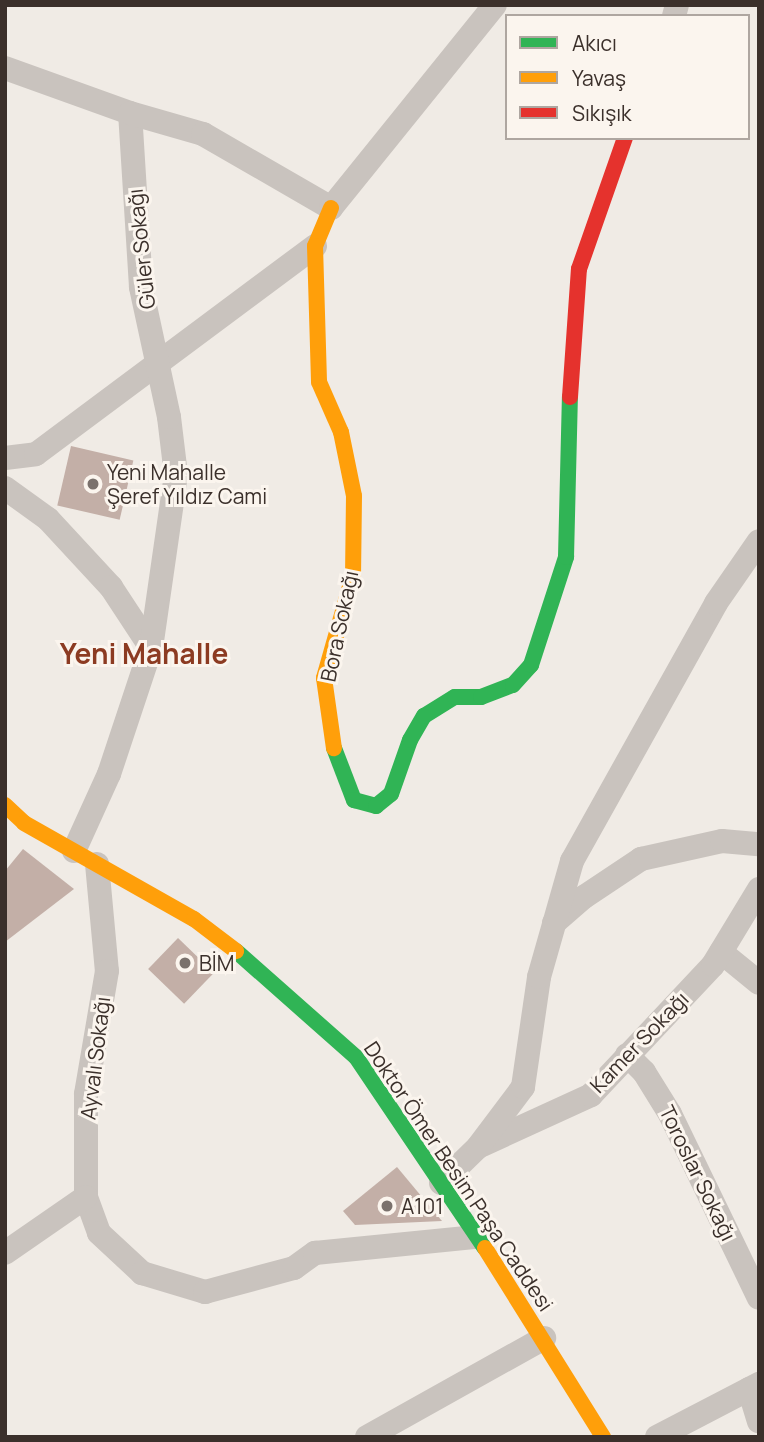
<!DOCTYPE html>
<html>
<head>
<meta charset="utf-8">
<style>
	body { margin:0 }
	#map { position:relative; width:764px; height:1442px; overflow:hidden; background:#f0ebe5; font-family:Manrope,sans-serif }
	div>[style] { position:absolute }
	.building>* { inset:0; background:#c3afa7; transform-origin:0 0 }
	.street>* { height:24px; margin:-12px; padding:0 12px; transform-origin:12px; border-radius:12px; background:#c9c3be }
	.fast>* { height:16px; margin:-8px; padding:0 8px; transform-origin:8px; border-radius:8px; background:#30b455 }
	.slow>* { height:16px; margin:-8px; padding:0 8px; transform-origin:8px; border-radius:8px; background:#ff9f0a }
	.jam>* { height:16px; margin:-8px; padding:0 8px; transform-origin:8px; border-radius:8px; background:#e5322d }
	.dots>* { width:19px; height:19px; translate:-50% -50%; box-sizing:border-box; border:4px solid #fbf5ee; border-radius:50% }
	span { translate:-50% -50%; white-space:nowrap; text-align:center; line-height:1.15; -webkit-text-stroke:6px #fbf5ee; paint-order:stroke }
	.street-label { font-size:21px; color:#3b302b }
	.poi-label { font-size:21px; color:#3b302b }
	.left { translate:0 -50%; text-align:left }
	.district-label { font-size:28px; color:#8c3b22; font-weight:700 }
	.frame { position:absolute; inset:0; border:7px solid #3b302b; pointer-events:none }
	.legend { position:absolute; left:505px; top:14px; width:245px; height:126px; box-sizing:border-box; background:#fbf5ee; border:2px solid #aea6a0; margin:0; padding:9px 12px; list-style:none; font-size:21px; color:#3b302b }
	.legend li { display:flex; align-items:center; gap:14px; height:35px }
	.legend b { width:35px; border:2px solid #aea6a0 }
</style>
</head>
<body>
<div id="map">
	<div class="building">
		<i style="left:71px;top:446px;width:64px;height:61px;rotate:13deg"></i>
		<i style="clip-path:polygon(23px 849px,74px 889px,5px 942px,5px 871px)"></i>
		<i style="left:178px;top:938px;width:50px;height:43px;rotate:44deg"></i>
		<i style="clip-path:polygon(397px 1167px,442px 1221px,355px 1225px,343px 1211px)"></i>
	</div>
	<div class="street">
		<i style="left:674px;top:16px;width:11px;rotate:-75deg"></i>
		<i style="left:5px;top:68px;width:133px;rotate:19.8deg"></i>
		<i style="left:5px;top:458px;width:31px;rotate:-7deg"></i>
		<i style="left:36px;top:454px;width:348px;rotate:-36.7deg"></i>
		<i style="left:5px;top:488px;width:53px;rotate:35.8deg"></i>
		<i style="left:48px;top:519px;width:93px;rotate:47.2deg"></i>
		<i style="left:111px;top:587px;width:73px;rotate:56.7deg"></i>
		<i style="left:74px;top:851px;width:85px;rotate:-65.6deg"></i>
		<i style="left:109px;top:774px;width:133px;rotate:-71.6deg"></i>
		<i style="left:151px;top:648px;width:175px;rotate:-81.8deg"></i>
		<i style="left:176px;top:475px;width:58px;rotate:-96.9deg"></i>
		<i style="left:169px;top:417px;width:133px;rotate:-102.2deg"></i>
		<i style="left:141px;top:287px;width:174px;rotate:-93.6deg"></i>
		<i style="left:130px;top:113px;width:76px;rotate:16deg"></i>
		<i style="left:203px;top:134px;width:148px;rotate:30deg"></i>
		<i style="left:331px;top:208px;width:261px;rotate:-51.1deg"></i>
		<i style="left:97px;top:864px;width:107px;rotate:84.7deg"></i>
		<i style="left:107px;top:971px;width:125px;rotate:99.7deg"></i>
		<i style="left:86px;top:1094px;width:103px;rotate:90deg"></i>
		<i style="left:86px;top:1197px;width:38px;rotate:70deg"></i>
		<i style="left:99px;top:1233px;width:59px;rotate:42.9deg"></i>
		<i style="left:142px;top:1273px;width:66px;rotate:16.8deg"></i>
		<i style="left:205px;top:1292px;width:92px;rotate:-15.1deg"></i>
		<i style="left:294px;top:1268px;width:26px;rotate:-36deg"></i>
		<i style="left:315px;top:1253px;width:162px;rotate:-5.7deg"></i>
		<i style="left:554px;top:923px;width:40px;rotate:-41deg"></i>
		<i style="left:584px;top:897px;width:69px;rotate:-33.7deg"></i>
		<i style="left:641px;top:859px;width:83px;rotate:-12.5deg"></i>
		<i style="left:722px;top:841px;width:37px;rotate:5deg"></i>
		<i style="left:721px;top:952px;width:49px;rotate:39.2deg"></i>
		<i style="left:627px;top:1055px;width:24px;rotate:45deg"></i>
		<i style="left:644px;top:1072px;width:49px;rotate:58.2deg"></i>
		<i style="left:670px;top:1114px;width:204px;rotate:64.2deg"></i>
		<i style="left:482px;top:1145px;width:120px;rotate:-24.6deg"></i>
		<i style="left:591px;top:1095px;width:178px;rotate:-46.8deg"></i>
		<i style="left:713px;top:965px;width:89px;rotate:-58.8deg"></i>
		<i style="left:441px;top:1183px;width:52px;rotate:-44.2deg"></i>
		<i style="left:478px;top:1147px;width:75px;rotate:-53.1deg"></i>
		<i style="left:523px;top:1087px;width:111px;rotate:-81.7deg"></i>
		<i style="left:539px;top:977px;width:121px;rotate:-74.1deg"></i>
		<i style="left:572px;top:861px;width:295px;rotate:-60.8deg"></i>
		<i style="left:716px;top:603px;width:75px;rotate:-55.3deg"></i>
		<i style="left:5px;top:1253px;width:98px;rotate:-34.7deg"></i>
		<i style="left:749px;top:1389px;width:34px;rotate:73deg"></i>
		<i style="left:367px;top:1437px;width:203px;rotate:-29.2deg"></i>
		<i style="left:657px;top:1437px;width:115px;rotate:-27.5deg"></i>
	</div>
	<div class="fast">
		<i style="left:334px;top:748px;width:56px;rotate:69deg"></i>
		<i style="left:354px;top:800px;width:23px;rotate:15deg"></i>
		<i style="left:376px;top:806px;width:19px;rotate:-39deg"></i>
		<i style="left:391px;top:794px;width:57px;rotate:-70.6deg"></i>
		<i style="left:410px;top:740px;width:28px;rotate:-60deg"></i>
		<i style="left:424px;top:716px;width:36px;rotate:-32deg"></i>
		<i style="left:455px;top:697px;width:26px"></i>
		<i style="left:481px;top:697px;width:34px;rotate:-21deg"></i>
		<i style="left:513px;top:685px;width:27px;rotate:-48deg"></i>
		<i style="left:531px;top:665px;width:114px;rotate:-72deg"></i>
		<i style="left:566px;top:557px;width:160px;rotate:-88.6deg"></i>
		<i style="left:236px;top:951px;width:160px;rotate:41.5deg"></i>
		<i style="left:356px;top:1057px;width:230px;rotate:56deg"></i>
	</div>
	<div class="slow">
		<i style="left:331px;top:208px;width:41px;rotate:112.8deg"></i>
		<i style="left:315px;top:246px;width:136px;rotate:88.3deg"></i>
		<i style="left:319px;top:382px;width:55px;rotate:66.3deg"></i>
		<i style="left:341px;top:432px;width:65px;rotate:78.5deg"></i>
		<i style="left:354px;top:496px;width:80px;rotate:90.7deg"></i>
		<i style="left:353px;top:576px;width:106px;rotate:105.9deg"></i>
		<i style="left:324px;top:678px;width:71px;rotate:81.9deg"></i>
		<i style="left:5px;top:805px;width:26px;rotate:43deg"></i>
		<i style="left:24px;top:823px;width:195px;rotate:29.5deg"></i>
		<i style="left:194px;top:919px;width:53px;rotate:37.3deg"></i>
		<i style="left:485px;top:1248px;width:223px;rotate:58deg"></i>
	</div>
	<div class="jam">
		<i style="left:570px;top:397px;width:128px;rotate:-86deg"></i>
		<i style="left:579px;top:269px;width:139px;rotate:-70.7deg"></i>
	</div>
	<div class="dots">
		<i style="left:93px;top:484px;background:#7a716c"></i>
		<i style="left:185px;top:963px;background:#7a716c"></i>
		<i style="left:387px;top:1206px;background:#7a716c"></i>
	</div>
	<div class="street-label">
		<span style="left:141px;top:249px;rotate:-96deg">Güler Sokağı</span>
		<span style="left:339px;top:626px;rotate:-78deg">Bora Sokağı</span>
		<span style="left:639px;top:1042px;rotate:-46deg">Kamer Sokağı</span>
		<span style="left:95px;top:1058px;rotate:-83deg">Ayvalı Sokağı</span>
		<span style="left:698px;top:1173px;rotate:64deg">Toroslar Sokağı</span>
		<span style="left:459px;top:1176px;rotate:56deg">Doktor Ömer Besim Paşa Caddesi</span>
	</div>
	<div class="poi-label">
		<span class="left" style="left:107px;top:484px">Yeni Mahalle<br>Şeref Yıldız Cami</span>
		<span class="left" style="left:199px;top:963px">BİM</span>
		<span class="left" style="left:401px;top:1206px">A101</span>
	</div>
	<div class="district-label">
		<span style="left:144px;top:653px">Yeni Mahalle</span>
	</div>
	<div class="frame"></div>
	<ul class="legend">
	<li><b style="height:9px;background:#30b455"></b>Akıcı</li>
	<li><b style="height:9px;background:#ff9f0a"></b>Yavaş</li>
	<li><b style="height:9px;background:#e5322d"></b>Sıkışık</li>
	</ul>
</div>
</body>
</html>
